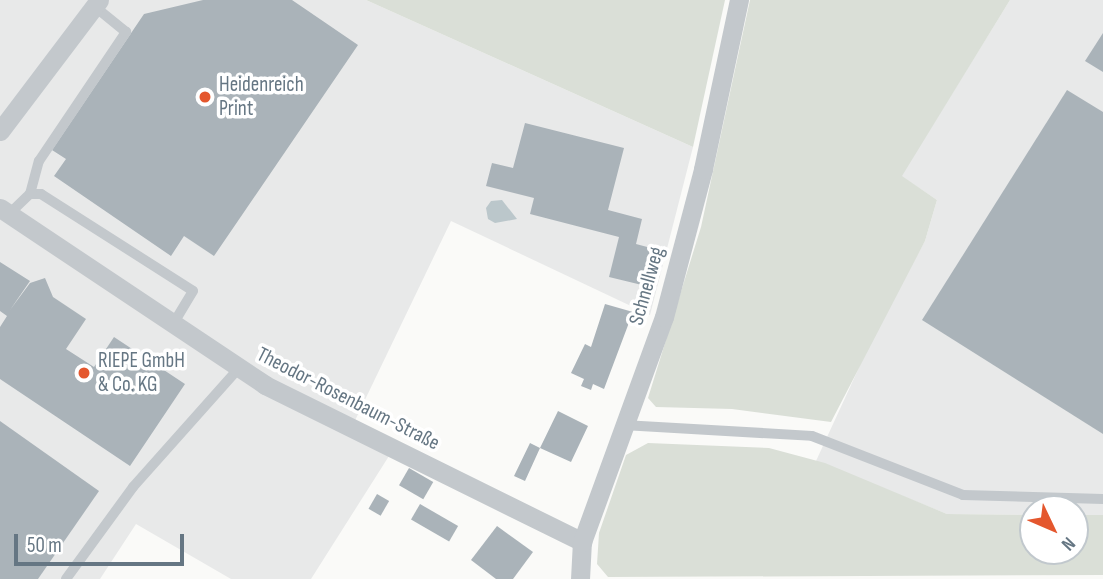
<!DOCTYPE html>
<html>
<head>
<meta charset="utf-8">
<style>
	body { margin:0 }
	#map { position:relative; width:1103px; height:579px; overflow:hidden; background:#fafaf8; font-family:"Sofia Sans Condensed",sans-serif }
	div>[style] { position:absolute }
	.built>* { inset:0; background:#e8e9e9 }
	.green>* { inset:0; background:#dadfd7 }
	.water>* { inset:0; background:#bbc7cb }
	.building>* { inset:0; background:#aab3b9; transform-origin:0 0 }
	.service>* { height:10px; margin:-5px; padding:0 5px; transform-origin:5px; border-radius:5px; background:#c3c8cc }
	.minor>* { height:19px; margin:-9.5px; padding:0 9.5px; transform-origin:9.5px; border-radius:9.5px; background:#c3c8cc }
	.dots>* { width:19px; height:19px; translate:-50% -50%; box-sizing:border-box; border:4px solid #fff; border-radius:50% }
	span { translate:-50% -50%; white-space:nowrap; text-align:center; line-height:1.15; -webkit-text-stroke:7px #fff; paint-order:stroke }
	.poi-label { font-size:21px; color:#657683 }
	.left { translate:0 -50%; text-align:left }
	.street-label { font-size:21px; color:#657683 }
	.north { position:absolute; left:1019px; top:495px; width:70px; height:70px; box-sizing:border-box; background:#fff; border:2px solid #c1c8cd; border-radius:50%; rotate:134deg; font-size:19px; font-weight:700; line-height:28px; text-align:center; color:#657683 }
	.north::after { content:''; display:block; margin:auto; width:24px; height:32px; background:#e4572e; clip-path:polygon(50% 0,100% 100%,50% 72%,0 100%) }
	.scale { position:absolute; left:14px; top:534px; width:170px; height:32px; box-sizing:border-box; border:4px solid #657683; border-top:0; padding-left:9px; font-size:21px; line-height:24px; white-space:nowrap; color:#657683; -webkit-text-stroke:5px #fff; paint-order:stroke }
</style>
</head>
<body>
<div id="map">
	<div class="built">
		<i style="clip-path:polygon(0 0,366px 0,693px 147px,650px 315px,451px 221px,349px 433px,389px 456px,311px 579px,231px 579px,136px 524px,100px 579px,0 579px)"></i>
		<i style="clip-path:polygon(1010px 0,1103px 0,1103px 515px,1075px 515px,1075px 509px,1033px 509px,1033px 515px,947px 514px,816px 461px,880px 322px,925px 241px,937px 200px,901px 176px)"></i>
	</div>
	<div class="green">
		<i style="clip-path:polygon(366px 0,725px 0,693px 147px)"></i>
		<i style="clip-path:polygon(750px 0,1010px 0,902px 176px,937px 200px,925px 241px,831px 422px,732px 409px,656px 407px,648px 398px,701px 227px)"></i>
		<i style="clip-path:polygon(648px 443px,769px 448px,825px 463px,947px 514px,1033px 515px,1033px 551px,1075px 551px,1075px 515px,1103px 515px,1103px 575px,608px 577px,597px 564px,599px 533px,626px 455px)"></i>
	</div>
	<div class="water">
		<i style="clip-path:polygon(502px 200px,517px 219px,495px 223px,488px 219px,486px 208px,491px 201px)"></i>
	</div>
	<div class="building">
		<i style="clip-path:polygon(203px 0,292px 0,358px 45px,214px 256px,184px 236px,171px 256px,54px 176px,66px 159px,52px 150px,144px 14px)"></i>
		<i style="clip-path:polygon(1103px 33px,1103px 72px,1085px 61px)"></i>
		<i style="clip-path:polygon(1067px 90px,1103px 112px,1103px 434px,922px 320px)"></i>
		<i style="clip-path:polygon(525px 123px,624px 148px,608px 210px,642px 219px,636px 244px,651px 248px,642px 285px,609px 277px,619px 237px,530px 214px,534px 198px,486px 186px,492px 163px,513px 168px)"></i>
		<i style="clip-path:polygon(0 262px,30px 281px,10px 310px,30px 283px,45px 278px,53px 297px,86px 319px,66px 349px,94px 367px,114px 337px,185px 384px,130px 466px,0 379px,0 327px,7px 316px,0 311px)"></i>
		<i style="clip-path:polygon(605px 304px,633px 312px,604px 389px,593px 384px,591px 390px,581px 386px,584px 379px,571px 373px,585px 344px,591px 347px)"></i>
		<i style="clip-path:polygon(558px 411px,588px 426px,571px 462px,540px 448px,525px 481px,514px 476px,530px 443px,540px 448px)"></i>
		<i style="clip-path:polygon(0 421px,99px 491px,38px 579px,0 579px)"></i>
		<i style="left:409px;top:468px;width:28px;height:20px;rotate:30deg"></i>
		<i style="left:377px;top:494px;width:14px;height:17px;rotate:30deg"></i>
		<i style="left:420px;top:504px;width:44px;height:18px;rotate:30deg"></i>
		<i style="clip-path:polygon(497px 526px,533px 552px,513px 579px,496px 579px,471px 560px)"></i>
	</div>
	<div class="service">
		<i style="left:30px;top:194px;width:34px;rotate:-75deg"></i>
		<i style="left:39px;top:161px;width:156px;rotate:-56deg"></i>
		<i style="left:126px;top:32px;width:41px;rotate:-140.9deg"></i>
		<i style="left:9px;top:214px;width:29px;rotate:-44deg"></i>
		<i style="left:30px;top:194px;width:11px"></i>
		<i style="left:41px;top:194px;width:180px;rotate:32.5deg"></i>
		<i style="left:193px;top:291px;width:39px;rotate:121deg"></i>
		<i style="left:623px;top:425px;width:189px;rotate:3.3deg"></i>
		<i style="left:812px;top:436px;width:162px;rotate:21.3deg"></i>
		<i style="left:963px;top:495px;width:140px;rotate:1.6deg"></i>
		<i style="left:66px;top:579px;width:114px;rotate:-53.9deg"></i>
		<i style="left:133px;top:487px;width:158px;rotate:-48.3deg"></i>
	</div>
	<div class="minor">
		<i style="left:0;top:131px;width:164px;rotate:-52.9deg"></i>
		<i style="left:0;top:208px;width:319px;rotate:33.7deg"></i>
		<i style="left:265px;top:385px;width:354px;rotate:26.3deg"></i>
		<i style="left:580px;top:579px;width:37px;rotate:-87deg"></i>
		<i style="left:582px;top:542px;width:239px;rotate:-70deg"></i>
		<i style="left:664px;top:317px;width:153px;rotate:-75.2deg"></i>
		<i style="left:703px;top:169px;width:173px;rotate:-78deg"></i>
	</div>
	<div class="dots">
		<i style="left:205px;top:97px;background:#e4572e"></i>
		<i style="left:84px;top:373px;background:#e4572e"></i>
	</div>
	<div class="poi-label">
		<span class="left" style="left:219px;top:97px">Heidenreich<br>Print</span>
		<span class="left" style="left:98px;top:373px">RIEPE GmbH<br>&amp; Co. KG</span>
	</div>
	<div class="street-label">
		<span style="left:647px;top:286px;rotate:-74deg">Schnellweg</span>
		<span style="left:348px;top:399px;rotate:27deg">Theodor-Rosenbaum-Straße</span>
	</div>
	<div class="north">N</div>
	<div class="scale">50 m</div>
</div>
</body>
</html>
